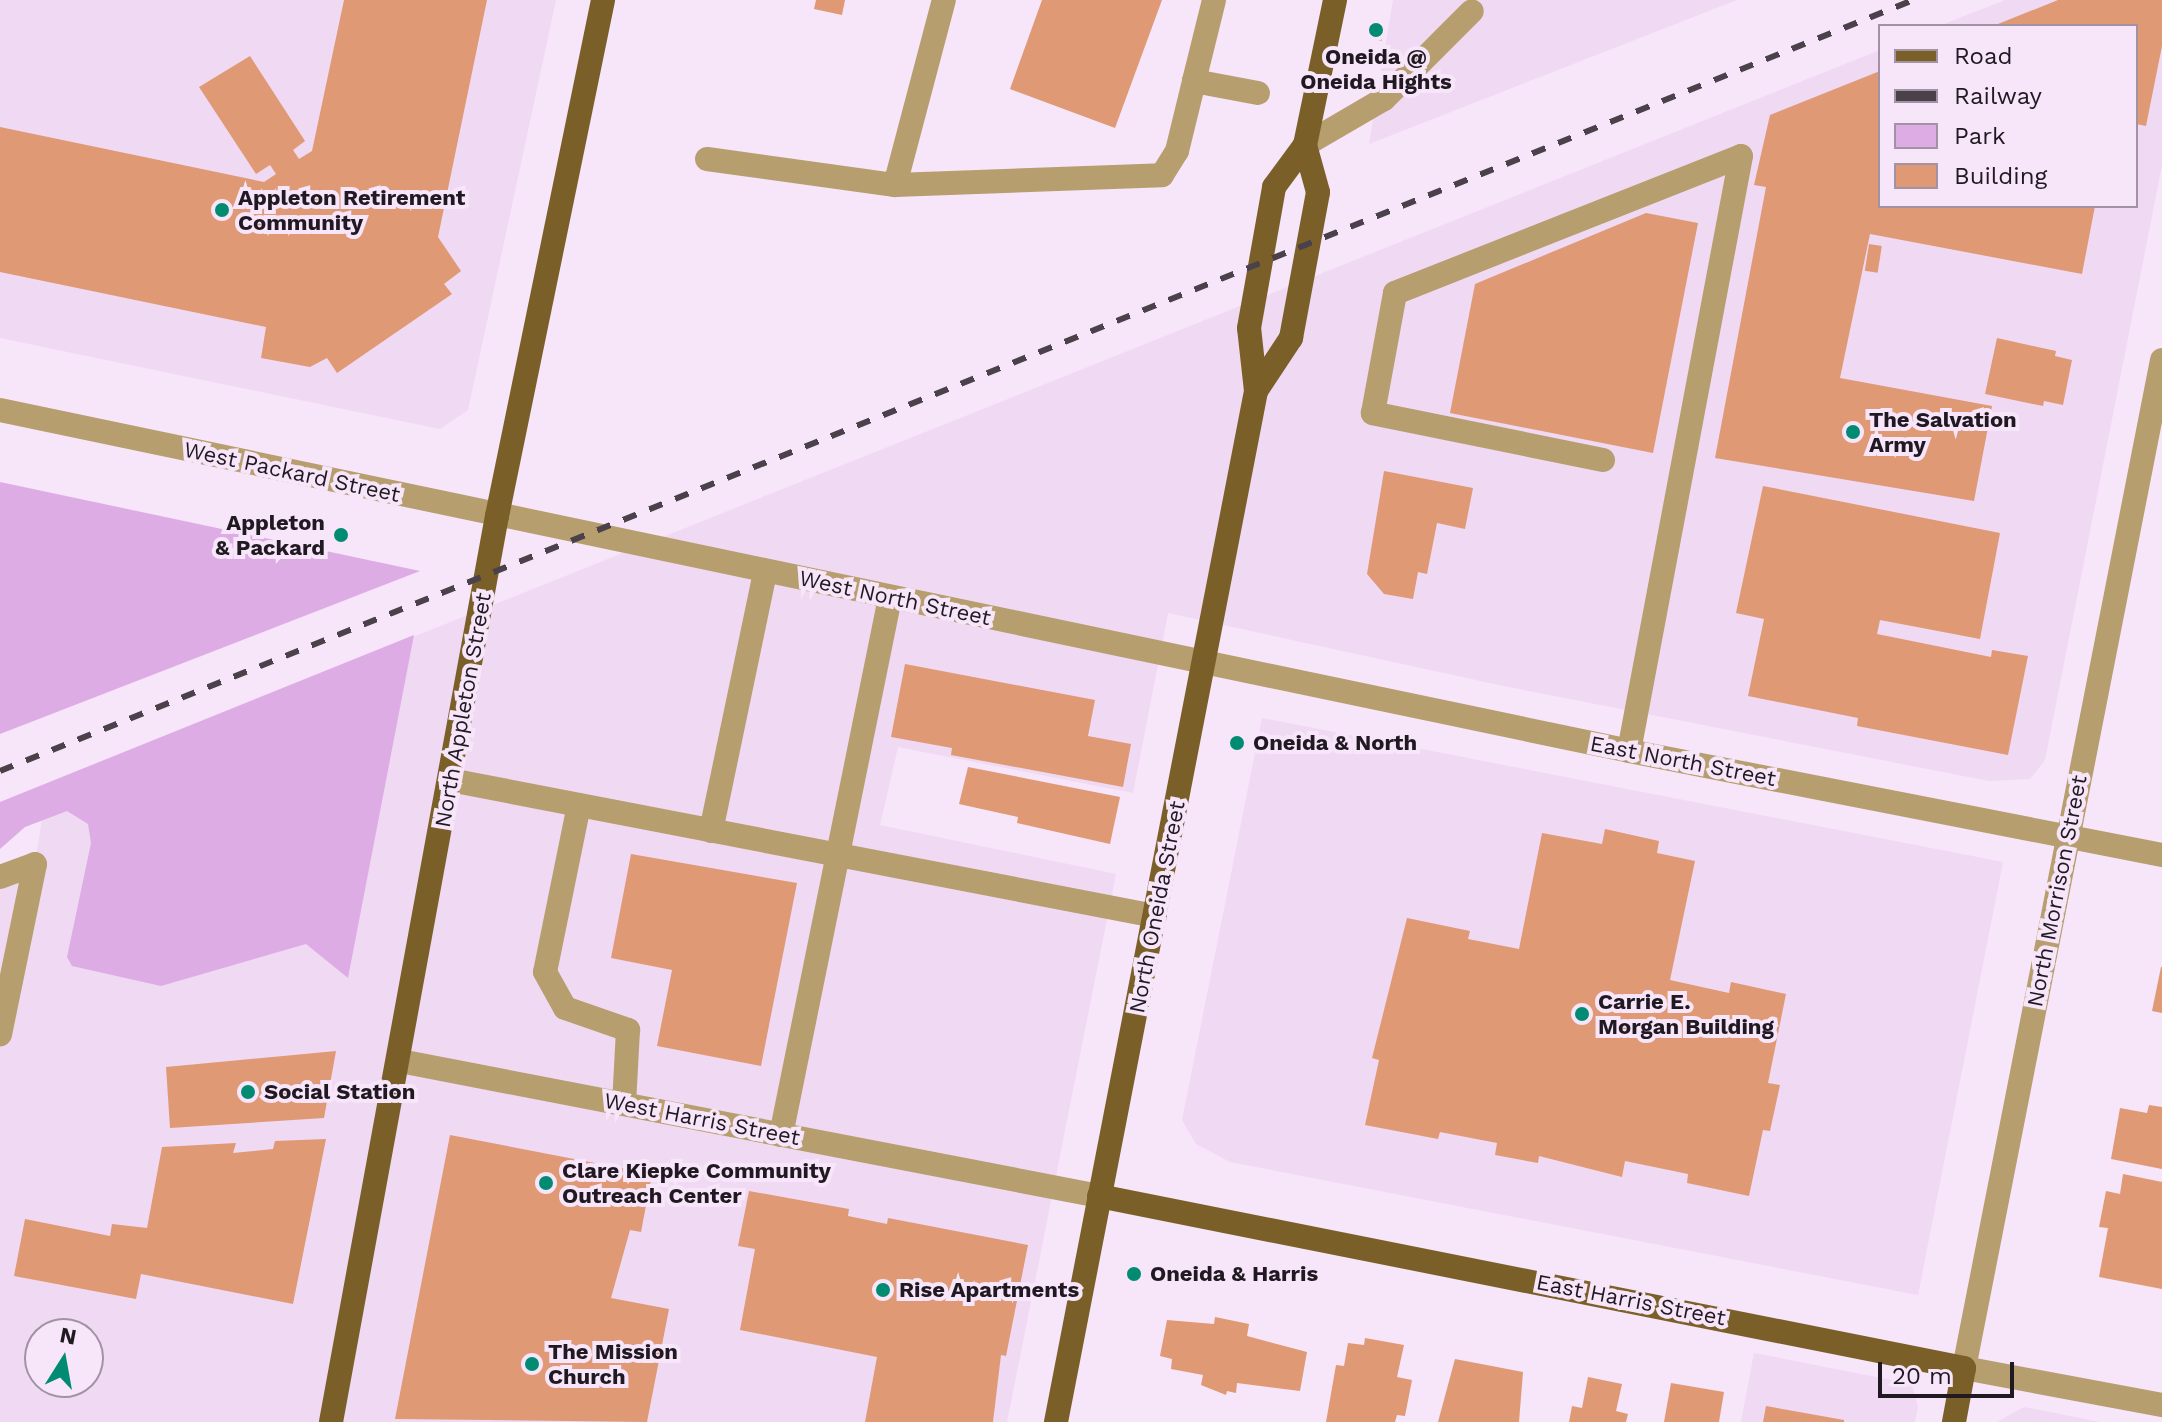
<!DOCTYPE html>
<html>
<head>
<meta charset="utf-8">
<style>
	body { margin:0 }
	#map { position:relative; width:2162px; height:1422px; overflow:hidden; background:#f7e5f9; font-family:"Work Sans",sans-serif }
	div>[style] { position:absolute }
	.built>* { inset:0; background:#f0d9f3 }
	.green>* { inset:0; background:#deace5 }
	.building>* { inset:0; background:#df9975; transform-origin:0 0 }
	.minor>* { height:24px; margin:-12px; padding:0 12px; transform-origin:12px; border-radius:12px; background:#b69e6e }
	.major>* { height:24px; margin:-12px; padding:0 12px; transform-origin:12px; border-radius:12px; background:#7a6028 }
	.rail>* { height:6px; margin-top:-3px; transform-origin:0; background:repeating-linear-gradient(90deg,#4a414b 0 14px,transparent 0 28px) }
	.dots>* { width:22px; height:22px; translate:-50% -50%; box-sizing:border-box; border:4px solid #f7e5f9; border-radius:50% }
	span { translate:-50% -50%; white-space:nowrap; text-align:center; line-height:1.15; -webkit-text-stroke:8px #f7e5f9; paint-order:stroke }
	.poi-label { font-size:22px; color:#201921; font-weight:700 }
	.left { translate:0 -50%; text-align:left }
	.right { translate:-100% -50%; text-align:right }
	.street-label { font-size:22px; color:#201921 }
	.legend { position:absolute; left:1878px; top:24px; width:260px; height:184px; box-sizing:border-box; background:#f7e5f9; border:2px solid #a193a3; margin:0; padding:10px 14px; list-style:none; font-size:24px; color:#201921 }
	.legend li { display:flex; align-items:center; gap:16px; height:40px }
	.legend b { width:40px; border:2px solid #a193a3 }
	.north { position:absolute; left:24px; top:1318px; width:80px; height:80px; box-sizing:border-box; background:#f7e5f9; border:2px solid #a193a3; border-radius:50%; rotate:11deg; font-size:22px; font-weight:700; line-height:32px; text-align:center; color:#201921 }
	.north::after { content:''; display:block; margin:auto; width:28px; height:36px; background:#018b72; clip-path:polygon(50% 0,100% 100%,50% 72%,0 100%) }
	.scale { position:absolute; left:1878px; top:1362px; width:136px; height:36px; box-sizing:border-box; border:4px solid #201921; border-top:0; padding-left:10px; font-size:24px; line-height:28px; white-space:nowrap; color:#201921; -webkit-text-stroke:6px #f7e5f9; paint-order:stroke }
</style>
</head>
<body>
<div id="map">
	<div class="built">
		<i style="clip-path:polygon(0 0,556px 0,468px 410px,440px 429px,0 338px)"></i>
		<i style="clip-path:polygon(1393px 0,1737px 0,1369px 144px)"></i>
		<i style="clip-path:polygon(evenodd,2005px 0,2162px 0,2162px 165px,2045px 760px,2030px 779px,1989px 781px,1499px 685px,1168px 613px,1133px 793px,898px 747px,880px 825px,1116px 874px,1007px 1422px,0 1422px,0 877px,35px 863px,48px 783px,1880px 50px,1880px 206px,2136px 206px,2136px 26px,1939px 26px,2005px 0,40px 1334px,88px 1334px,88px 1382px,40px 1382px,40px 1334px)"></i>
		<i style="clip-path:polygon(1262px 718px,2003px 862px,1918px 1295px,1230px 1162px,1196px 1144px,1182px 1120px)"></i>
		<i style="clip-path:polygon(1754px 1353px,1912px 1384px,1918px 1407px,1915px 1422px,1741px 1422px)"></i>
		<i style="clip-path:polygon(2024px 1407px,2100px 1422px,1997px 1422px)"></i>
	</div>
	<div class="green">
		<i style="clip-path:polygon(0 482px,420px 571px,0 734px)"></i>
		<i style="clip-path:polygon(414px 635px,348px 978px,306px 944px,161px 986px,72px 966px,67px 957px,91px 843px,88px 824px,67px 811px,25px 827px,0 849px,0 802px)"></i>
	</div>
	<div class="building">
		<i style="clip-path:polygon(344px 0,487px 0,438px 237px,461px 271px,444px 284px,452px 294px,337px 373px,327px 358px,310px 367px,261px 358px,266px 327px,0 272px,0 127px,264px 182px,276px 174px,270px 165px,256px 174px,199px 87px,250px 56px,305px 141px,293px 150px,299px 159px,312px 151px)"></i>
		<i style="clip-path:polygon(816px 0,845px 0,842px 15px,814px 9px)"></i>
		<i style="clip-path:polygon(1042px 0,1162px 0,1115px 128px,1010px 89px)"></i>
		<i style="clip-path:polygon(2058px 0,2162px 0,2162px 46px,2146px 126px,2136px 124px,2136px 26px,1993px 26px)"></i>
		<i style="left:1376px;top:23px;width:8px;height:17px;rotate:7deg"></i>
		<i style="clip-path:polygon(1880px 71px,1880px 206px,2095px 206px,2082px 274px,1870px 234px,1840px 378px,1992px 406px,1974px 501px,1715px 458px,1766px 187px,1754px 185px,1770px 115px)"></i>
		<i style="clip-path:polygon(1646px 213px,1698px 223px,1653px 453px,1450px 413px,1475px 284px)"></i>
		<i style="left:1869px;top:244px;width:13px;height:27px;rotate:9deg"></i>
		<i style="clip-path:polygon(1997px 338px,2056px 351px,2055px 356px,2072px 360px,2063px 405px,2044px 401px,2043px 406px,1985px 394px)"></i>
		<i style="clip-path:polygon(1384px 471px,1473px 488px,1465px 529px,1437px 523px,1427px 574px,1418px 572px,1413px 599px,1384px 594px,1367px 574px)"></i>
		<i style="clip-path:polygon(1763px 486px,2000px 533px,1980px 639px,1880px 620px,1877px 634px,1991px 657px,1992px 650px,2028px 656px,2008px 755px,1857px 726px,1858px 718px,1748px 696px,1764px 619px,1736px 613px)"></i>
		<i style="clip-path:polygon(905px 664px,1095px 700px,1088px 736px,1131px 744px,1123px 787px,951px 755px,952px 748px,891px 737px)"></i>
		<i style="clip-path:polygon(968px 767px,1120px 797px,1110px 844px,1017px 823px,1018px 817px,959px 804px)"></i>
		<i style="clip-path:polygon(1605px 829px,1659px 841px,1657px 853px,1695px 861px,1670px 980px,1729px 993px,1731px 982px,1786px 994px,1768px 1083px,1780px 1085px,1770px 1131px,1763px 1130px,1749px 1196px,1687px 1183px,1688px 1174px,1625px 1161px,1622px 1177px,1539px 1156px,1538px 1163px,1495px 1155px,1497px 1143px,1440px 1132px,1438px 1139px,1365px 1125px,1379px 1060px,1372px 1058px,1407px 918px,1470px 931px,1468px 939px,1519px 949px,1542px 833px,1602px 844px)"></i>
		<i style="clip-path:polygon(631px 854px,797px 883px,761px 1066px,657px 1046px,672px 970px,611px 958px)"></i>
		<i style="clip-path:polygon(2161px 967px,2162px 967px,2162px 1013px,2152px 1011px)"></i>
		<i style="clip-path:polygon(336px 1051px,324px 1118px,170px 1128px,166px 1067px)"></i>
		<i style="clip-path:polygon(2149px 1105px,2162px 1107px,2162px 1169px,2111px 1159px,2120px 1108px,2147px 1113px)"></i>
		<i style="clip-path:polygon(450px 1135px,652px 1174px,641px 1232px,630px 1230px,611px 1298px,669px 1309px,647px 1422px,395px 1419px)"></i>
		<i style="clip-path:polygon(326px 1139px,293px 1304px,141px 1274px,136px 1299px,14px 1276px,25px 1219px,110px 1236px,112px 1224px,147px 1228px,162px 1147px,236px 1143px,233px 1153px,273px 1149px,275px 1141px)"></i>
		<i style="clip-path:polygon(2123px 1174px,2162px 1182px,2162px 1289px,2099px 1277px,2108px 1228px,2099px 1227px,2106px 1191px,2120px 1194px)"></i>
		<i style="clip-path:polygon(749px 1191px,849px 1209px,848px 1216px,887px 1224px,888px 1218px,1028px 1245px,1006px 1356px,1001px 1355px,993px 1422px,865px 1422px,877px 1357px,740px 1330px,755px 1249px,738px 1246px)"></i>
		<i style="clip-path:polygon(1215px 1317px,1249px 1324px,1247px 1336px,1307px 1352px,1300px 1391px,1237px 1383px,1236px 1393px,1227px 1391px,1226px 1395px,1201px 1385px,1203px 1375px,1171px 1369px,1172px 1359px,1160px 1356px,1167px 1320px,1214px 1324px)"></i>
		<i style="clip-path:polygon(1365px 1338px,1404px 1345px,1397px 1377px,1412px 1380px,1405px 1416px,1397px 1415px,1395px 1422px,1326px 1422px,1336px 1365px,1344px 1366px,1348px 1343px,1364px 1345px)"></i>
		<i style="clip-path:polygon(1455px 1359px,1523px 1372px,1519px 1422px,1438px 1422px)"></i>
		<i style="clip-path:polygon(1588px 1377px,1622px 1384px,1616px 1411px,1628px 1414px,1626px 1422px,1569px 1422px,1572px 1406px,1582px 1408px)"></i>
		<i style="clip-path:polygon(1671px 1383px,1724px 1392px,1719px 1422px,1664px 1422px)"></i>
		<i style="clip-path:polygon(1766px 1406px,1844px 1420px,1844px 1422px,1763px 1422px)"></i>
	</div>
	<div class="minor">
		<i style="left:1194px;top:81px;width:83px;rotate:-76.1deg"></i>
		<i style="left:1305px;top:145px;width:91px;rotate:-30.2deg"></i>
		<i style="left:1384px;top:99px;width:124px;rotate:-45deg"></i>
		<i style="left:707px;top:159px;width:190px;rotate:7.9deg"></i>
		<i style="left:895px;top:185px;width:267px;rotate:-2.1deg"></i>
		<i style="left:1162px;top:175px;width:28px;rotate:-58deg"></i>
		<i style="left:1177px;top:151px;width:72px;rotate:-76.3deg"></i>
		<i style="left:1194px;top:81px;width:65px;rotate:10.6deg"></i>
		<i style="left:895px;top:185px;width:191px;rotate:-75.2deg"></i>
		<i style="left:2162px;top:360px;width:1027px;rotate:101.11deg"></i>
		<i style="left:1964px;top:1368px;width:201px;rotate:10.6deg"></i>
		<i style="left:0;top:410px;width:1664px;rotate:11.82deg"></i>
		<i style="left:1629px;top:751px;width:543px;rotate:11.04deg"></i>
		<i style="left:1603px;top:460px;width:235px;rotate:-168.5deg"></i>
		<i style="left:1373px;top:413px;width:122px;rotate:-79.6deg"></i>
		<i style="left:1395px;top:293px;width:372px;rotate:-21.6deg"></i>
		<i style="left:1741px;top:156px;width:605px;rotate:100.66deg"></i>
		<i style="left:450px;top:780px;width:718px;rotate:10.92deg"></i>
		<i style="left:579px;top:805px;width:170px;rotate:101.5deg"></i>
		<i style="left:545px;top:972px;width:41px;rotate:60.9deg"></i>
		<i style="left:565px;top:1008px;width:67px;rotate:19.2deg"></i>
		<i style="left:628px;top:1030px;width:74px;rotate:93.1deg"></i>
		<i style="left:711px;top:831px;width:265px;rotate:-78.2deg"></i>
		<i style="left:0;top:877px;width:37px;rotate:-20deg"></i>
		<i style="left:35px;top:864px;width:174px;rotate:101.6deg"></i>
		<i style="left:400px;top:1061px;width:712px;rotate:10.93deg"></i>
		<i style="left:781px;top:1135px;width:548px;rotate:-78.53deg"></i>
	</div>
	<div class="major">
		<i style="left:1256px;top:391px;width:64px;rotate:-56.6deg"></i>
		<i style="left:1291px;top:338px;width:148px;rotate:-79.5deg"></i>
		<i style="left:1318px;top:192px;width:49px;rotate:-105.5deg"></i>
		<i style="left:1099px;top:1196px;width:882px;rotate:11.25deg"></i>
		<i style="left:1964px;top:1368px;width:55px;rotate:100.5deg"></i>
		<i style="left:331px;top:1422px;width:921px;rotate:-79.62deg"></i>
		<i style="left:497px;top:516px;width:527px;rotate:-78.39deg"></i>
		<i style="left:1056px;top:1422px;width:1050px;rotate:-79.02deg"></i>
		<i style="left:1256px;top:391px;width:63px;rotate:-96.3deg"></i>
		<i style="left:1249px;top:328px;width:143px;rotate:-79.9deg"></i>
		<i style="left:1274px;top:187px;width:52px;rotate:-53.6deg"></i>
		<i style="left:1305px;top:145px;width:148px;rotate:-78.3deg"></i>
	</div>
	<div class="rail">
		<i style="left:0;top:771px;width:2063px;rotate:-21.95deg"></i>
	</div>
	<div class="dots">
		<i style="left:1376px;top:30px;background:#018b72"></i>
		<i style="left:222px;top:210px;background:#018b72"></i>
		<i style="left:1853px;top:432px;background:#018b72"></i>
		<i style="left:341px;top:535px;background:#018b72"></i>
		<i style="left:1237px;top:743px;background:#018b72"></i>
		<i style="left:1582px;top:1014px;background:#018b72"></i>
		<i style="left:248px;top:1092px;background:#018b72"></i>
		<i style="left:546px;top:1183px;background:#018b72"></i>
		<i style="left:1134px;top:1274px;background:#018b72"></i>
		<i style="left:883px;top:1290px;background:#018b72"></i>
		<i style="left:532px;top:1364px;background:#018b72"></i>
	</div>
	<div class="poi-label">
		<span style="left:1376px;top:69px">Oneida @<br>Oneida Hights</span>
		<span class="left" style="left:238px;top:210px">Appleton Retirement<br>Community</span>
		<span class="left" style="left:1869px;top:432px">The Salvation<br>Army</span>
		<span class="right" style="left:325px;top:535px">Appleton<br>&amp; Packard</span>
		<span class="left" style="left:1253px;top:743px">Oneida &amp; North</span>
		<span class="left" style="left:1598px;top:1014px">Carrie E.<br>Morgan Building</span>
		<span class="left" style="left:264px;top:1092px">Social Station</span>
		<span class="left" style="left:562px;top:1183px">Clare Kiepke Community<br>Outreach Center</span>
		<span class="left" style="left:1150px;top:1274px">Oneida &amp; Harris</span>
		<span class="left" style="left:899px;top:1290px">Rise Apartments</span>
		<span class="left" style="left:548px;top:1364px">The Mission<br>Church</span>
	</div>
	<div class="street-label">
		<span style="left:292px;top:472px;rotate:12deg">West Packard Street</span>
		<span style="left:895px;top:598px;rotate:12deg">West North Street</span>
		<span style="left:463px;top:710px;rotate:-80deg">North Appleton Street</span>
		<span style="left:1683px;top:761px;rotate:11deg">East North Street</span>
		<span style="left:2057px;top:891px;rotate:-79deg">North Morrison Street</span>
		<span style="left:1157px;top:907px;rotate:-79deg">North Oneida Street</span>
		<span style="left:702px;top:1119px;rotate:11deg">West Harris Street</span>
		<span style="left:1631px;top:1300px;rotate:11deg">East Harris Street</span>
	</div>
	<ul class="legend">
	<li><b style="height:10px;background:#7a6028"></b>Road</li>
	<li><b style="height:10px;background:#4a414b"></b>Railway</li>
	<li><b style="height:22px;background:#deace5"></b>Park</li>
	<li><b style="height:22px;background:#df9975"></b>Building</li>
	</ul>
	<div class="north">N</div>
	<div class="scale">20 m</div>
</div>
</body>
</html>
